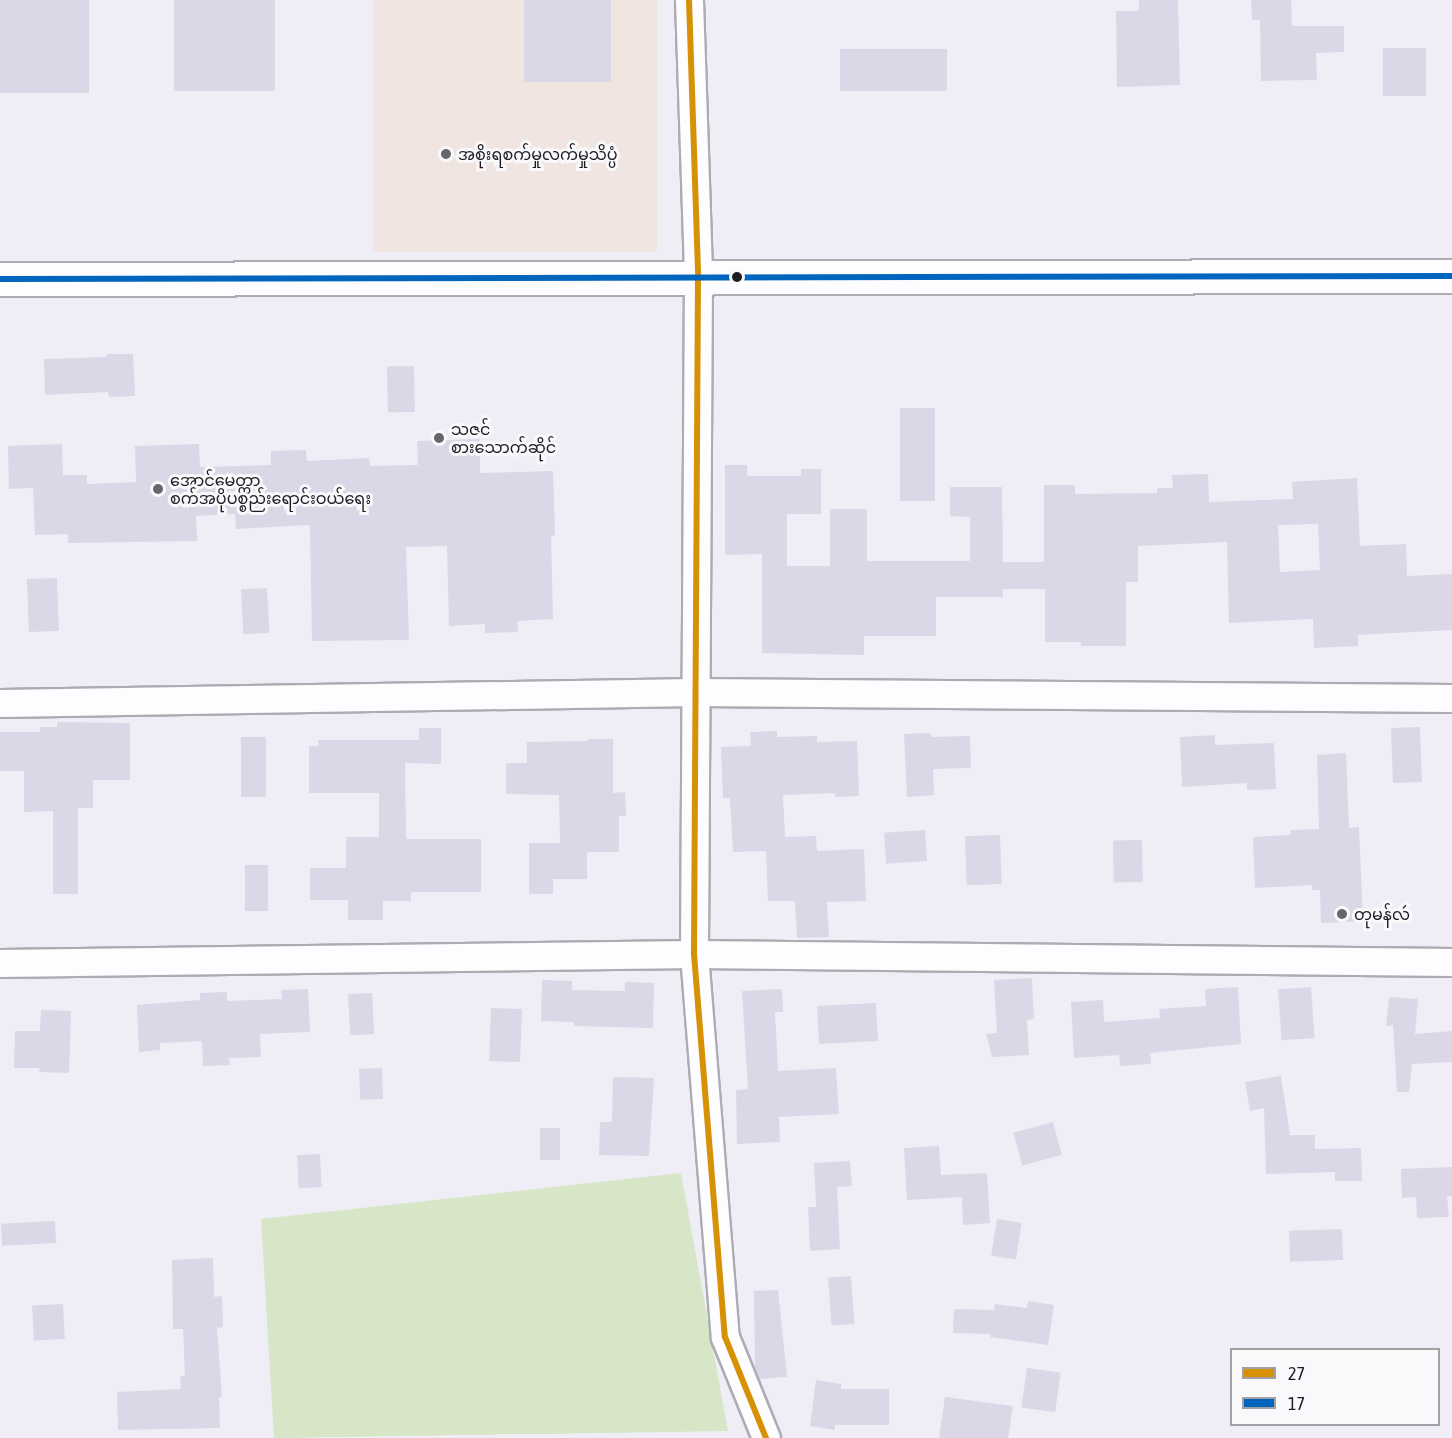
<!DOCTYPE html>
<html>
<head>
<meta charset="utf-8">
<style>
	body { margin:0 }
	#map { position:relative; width:1452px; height:1438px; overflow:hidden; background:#efeef7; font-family:"Asap Condensed","Noto Sans Myanmar",sans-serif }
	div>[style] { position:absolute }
	.education>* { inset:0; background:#f1e5e1; transform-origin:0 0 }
	.green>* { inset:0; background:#d6e6c6 }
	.building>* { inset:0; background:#dbd7e7; transform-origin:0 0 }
	.roads { filter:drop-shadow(2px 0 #adacb3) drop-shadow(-2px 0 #adacb3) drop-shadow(0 2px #adacb3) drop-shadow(0 -2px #adacb3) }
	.street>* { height:27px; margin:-13.5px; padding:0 13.5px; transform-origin:13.5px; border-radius:13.5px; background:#fdfcfe }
	.secondary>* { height:33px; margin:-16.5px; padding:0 16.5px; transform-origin:16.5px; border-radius:16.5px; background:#fdfcfe }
	.bus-1>* { height:6px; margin:-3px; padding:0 3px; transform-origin:3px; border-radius:3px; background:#d69105 }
	.bus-2>* { height:6px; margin:-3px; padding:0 3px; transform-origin:3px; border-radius:3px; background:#0065bd }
	.dots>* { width:16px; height:16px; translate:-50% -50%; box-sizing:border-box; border:3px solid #f9f9fc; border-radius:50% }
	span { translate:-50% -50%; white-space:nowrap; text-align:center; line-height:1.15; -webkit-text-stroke:6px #f9f9fc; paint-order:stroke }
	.poi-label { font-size:16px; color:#1d1c22 }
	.left { translate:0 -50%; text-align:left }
	.legend { position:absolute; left:1230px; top:1348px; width:210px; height:78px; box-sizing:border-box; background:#f9f9fc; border:2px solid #a1a1a5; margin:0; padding:8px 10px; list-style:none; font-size:18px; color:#1d1c22 }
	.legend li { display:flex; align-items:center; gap:12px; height:30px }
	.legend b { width:30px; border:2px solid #a1a1a5 }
</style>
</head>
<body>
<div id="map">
	<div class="education">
		<i style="left:373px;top:0;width:284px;height:252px"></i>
	</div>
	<div class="green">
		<i style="clip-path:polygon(681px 1173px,728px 1431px,274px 1438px,261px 1219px)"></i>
	</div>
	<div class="building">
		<i style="left:0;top:0;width:89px;height:93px"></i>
		<i style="left:174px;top:0;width:101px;height:91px"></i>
		<i style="left:524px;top:0;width:87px;height:82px"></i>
		<i style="clip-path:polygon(1139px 0,1178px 0,1180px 85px,1117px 87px,1116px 11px,1139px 11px)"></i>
		<i style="clip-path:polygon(1251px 0,1291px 0,1292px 26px,1344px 26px,1344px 52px,1316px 53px,1317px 80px,1261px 81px,1260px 20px,1252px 20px)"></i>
		<i style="left:1383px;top:48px;width:43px;height:48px"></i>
		<i style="left:947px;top:49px;width:42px;height:107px;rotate:90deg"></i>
		<i style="clip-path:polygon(107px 354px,133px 354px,135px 396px,109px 397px,108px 392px,45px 395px,44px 359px,107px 357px)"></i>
		<i style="left:414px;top:366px;width:46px;height:27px;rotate:89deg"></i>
		<i style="left:900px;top:408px;width:35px;height:93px"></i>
		<i style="clip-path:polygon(480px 439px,480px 473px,553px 471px,555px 535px,551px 536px,553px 619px,517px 621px,518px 632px,485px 633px,485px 624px,449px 626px,447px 546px,406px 547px,409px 640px,312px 641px,310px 525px,236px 529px,235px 514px,196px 516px,197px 541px,68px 543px,68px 534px,35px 535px,33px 488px,9px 489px,8px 446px,62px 444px,63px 475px,87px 475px,87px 484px,136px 482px,135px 446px,199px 444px,200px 467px,271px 465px,271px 451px,306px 450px,307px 461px,369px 458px,370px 466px,418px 465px,417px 441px)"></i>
		<i style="clip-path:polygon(evenodd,725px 465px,747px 465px,747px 476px,801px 476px,801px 469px,821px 469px,821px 514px,787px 514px,787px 566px,830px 566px,830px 509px,867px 509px,867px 561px,970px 561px,970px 517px,950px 516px,950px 487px,1002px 487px,1003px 562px,1044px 562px,1044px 485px,1075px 485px,1075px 494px,1157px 493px,1157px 488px,1173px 488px,1172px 475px,1208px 474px,1209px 502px,1293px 499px,1292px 482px,1357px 478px,1360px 546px,1406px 544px,1407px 576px,1452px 574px,1452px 630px,1358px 635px,1358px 646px,1314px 648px,1313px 619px,1229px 623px,1227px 542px,1138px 546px,1138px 582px,1126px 582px,1126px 646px,1081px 646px,1081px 642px,1045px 642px,1045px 589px,1003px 589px,1003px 597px,936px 597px,936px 636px,864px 636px,864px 655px,762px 653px,762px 554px,725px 555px,725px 465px,1318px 524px,1320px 570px,1280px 572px,1278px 525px,1318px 524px)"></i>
		<i style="left:57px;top:578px;width:53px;height:30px;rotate:88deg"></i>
		<i style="left:267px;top:588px;width:45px;height:26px;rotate:87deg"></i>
		<i style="clip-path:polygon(57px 722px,130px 723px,130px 780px,93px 780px,93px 808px,78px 808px,78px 894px,53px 894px,53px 811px,24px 812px,24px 771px,0 771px,0 732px,40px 732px,40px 727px,57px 727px)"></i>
		<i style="left:1420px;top:727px;width:55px;height:29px;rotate:88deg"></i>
		<i style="clip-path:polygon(419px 728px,441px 728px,441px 764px,405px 763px,406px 839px,481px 839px,481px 892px,411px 892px,411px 901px,383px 901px,383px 920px,348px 920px,348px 900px,310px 900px,310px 868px,346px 868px,346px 837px,379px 837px,379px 793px,309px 793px,309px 746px,319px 746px,318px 740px,419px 740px)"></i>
		<i style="clip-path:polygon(777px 731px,777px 737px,817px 736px,817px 742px,857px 741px,859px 796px,835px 797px,835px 793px,783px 795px,785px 837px,816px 836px,817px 851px,864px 849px,866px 901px,827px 902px,829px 937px,797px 938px,795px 901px,768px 901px,766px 851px,733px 852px,730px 798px,723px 798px,721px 747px,751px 746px,750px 732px)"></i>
		<i style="clip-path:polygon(931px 733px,931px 737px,970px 736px,971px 768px,933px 769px,934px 795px,907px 797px,904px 734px)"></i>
		<i style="clip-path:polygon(1215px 735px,1215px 745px,1274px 743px,1276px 789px,1247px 790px,1247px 783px,1182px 787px,1180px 737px)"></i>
		<i style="left:241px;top:737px;width:25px;height:60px"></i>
		<i style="clip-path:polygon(588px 739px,613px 739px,613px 793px,625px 792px,626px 816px,619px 816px,619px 852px,587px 852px,587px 879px,553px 879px,553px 894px,529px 894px,529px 843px,560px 843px,559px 795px,506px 794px,506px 763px,527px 763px,527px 742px,588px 741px)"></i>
		<i style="clip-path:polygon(1346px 753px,1349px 828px,1359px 827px,1363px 921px,1321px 923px,1320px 890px,1312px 890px,1312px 885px,1255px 888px,1253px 837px,1291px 835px,1290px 830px,1319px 829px,1317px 755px)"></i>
		<i style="left:925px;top:830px;width:31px;height:41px;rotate:86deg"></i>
		<i style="left:1000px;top:835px;width:49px;height:35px;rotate:88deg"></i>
		<i style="left:1142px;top:840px;width:42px;height:29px;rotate:89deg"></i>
		<i style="left:245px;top:865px;width:23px;height:46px"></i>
		<i style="clip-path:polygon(1032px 978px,1034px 1019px,1027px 1020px,1029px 1055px,992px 1057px,986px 1034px,997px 1033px,994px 980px)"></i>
		<i style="clip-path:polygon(542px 980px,572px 981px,572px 990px,625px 991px,625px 982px,654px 983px,653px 1028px,574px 1026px,574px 1022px,541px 1021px)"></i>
		<i style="clip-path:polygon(1238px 987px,1241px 1044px,1150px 1053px,1151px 1064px,1120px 1066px,1119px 1055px,1074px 1058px,1071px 1002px,1103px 1000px,1104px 1022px,1160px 1018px,1159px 1009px,1206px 1006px,1205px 989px)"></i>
		<i style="left:1311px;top:987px;width:51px;height:33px;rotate:86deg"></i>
		<i style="clip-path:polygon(308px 989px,310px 1032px,260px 1034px,261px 1057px,229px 1058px,230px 1065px,203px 1066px,202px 1041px,160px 1043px,160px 1050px,139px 1052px,137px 1005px,200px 1000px,200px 993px,227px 992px,227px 1001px,282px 999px,281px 990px)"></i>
		<i style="clip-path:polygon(782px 989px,783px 1012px,775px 1012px,778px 1071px,836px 1068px,839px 1114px,779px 1117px,780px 1142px,737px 1144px,736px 1090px,748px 1089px,742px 991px)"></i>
		<i style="left:372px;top:993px;width:41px;height:24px;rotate:87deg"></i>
		<i style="clip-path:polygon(1389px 997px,1418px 999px,1415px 1034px,1452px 1031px,1452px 1062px,1412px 1064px,1409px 1092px,1397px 1092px,1393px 1025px,1386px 1026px)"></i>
		<i style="left:876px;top:1003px;width:38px;height:59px;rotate:87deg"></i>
		<i style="left:491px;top:1008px;width:31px;height:53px;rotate:2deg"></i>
		<i style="clip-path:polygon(41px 1010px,71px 1011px,69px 1073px,39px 1072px,40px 1068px,14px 1068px,15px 1031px,40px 1031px)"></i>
		<i style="left:382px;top:1068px;width:31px;height:23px;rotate:88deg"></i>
		<i style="clip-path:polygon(1281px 1076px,1290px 1135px,1315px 1135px,1315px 1149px,1361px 1148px,1362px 1181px,1335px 1181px,1335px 1172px,1266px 1174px,1264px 1108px,1250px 1111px,1245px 1082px)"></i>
		<i style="clip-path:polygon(613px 1077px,654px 1078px,649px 1156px,599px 1155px,600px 1122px,612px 1122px)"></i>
		<i style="left:1053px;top:1122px;width:34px;height:41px;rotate:75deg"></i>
		<i style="left:540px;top:1128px;width:20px;height:32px"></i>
		<i style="clip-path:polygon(939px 1146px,941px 1175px,987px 1173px,990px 1223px,963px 1225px,962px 1197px,907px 1200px,904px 1148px)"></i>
		<i style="left:320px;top:1154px;width:33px;height:23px;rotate:87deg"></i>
		<i style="clip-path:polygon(850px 1161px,852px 1186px,837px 1187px,840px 1249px,810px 1251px,808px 1207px,816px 1207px,814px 1163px)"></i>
		<i style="clip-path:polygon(1452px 1167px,1452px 1196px,1447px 1196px,1449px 1217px,1417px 1218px,1416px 1197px,1402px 1198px,1401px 1169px)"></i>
		<i style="left:997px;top:1219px;width:25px;height:37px;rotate:9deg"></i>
		<i style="left:55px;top:1221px;width:22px;height:54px;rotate:87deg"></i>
		<i style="left:1342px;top:1229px;width:31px;height:53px;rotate:88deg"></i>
		<i style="clip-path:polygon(213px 1258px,214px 1297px,222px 1296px,223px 1327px,217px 1328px,222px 1397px,219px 1397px,220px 1428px,118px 1430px,117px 1392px,181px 1389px,180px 1376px,185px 1376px,183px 1329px,173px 1329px,172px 1260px)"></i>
		<i style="left:851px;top:1276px;width:48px;height:23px;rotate:86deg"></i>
		<i style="clip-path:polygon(778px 1290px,787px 1377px,759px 1379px,755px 1370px,754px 1291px)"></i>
		<i style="clip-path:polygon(1028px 1301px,1054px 1305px,1048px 1345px,990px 1337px,991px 1334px,953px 1333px,954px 1309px,994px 1310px,995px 1304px,1027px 1308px)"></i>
		<i style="left:63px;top:1304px;width:35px;height:31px;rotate:87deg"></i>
		<i style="left:1027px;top:1368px;width:34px;height:40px;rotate:8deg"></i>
		<i style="clip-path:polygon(816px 1380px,841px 1384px,841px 1389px,889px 1389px,889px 1425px,835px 1425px,835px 1430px,810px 1426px)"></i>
		<i style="clip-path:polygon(945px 1397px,1013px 1406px,1008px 1438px,939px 1438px)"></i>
	</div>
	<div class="roads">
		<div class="street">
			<i style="left:689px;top:0;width:276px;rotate:88.1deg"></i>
			<i style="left:698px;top:276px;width:678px;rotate:90.34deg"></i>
			<i style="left:694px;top:954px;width:384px;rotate:85.4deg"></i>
			<i style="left:725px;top:1337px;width:109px;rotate:67.9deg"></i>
			<i style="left:0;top:703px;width:696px;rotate:-0.91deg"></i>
			<i style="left:696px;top:692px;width:756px;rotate:0.45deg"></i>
			<i style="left:0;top:963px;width:694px;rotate:-0.74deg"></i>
			<i style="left:694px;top:954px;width:758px;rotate:0.6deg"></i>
		</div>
		<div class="secondary">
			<i style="left:0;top:279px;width:1452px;rotate:-0.12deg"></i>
		</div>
	</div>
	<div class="bus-1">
		<i style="left:689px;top:0;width:276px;rotate:88.1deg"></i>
		<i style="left:698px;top:276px;width:678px;rotate:90.34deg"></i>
		<i style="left:694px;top:954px;width:384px;rotate:85.4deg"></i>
		<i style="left:725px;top:1337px;width:109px;rotate:67.9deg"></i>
	</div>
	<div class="bus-2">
		<i style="left:0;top:279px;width:1452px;rotate:-0.12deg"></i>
	</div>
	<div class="dots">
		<i style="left:446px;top:154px;background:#66666d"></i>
		<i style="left:737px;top:277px;background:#1d1c22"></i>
		<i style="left:439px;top:438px;background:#66666d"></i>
		<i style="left:158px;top:489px;background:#66666d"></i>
		<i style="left:1342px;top:914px;background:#66666d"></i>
	</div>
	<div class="poi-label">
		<span class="left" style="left:458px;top:154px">အစိုးရစက်မှုလက်မှုသိပ္ပံ</span>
		<span class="left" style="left:451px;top:438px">သဇင်<br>စားသောက်ဆိုင်</span>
		<span class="left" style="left:170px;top:489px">အောင်မေတ္တာ<br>စက်အပိုပစ္စည်းရောင်းဝယ်ရေး</span>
		<span class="left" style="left:1354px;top:914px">တုမန်လဴ</span>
	</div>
	<ul class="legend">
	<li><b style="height:8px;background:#d69105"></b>27</li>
	<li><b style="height:8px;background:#0065bd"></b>17</li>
	</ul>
</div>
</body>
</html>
